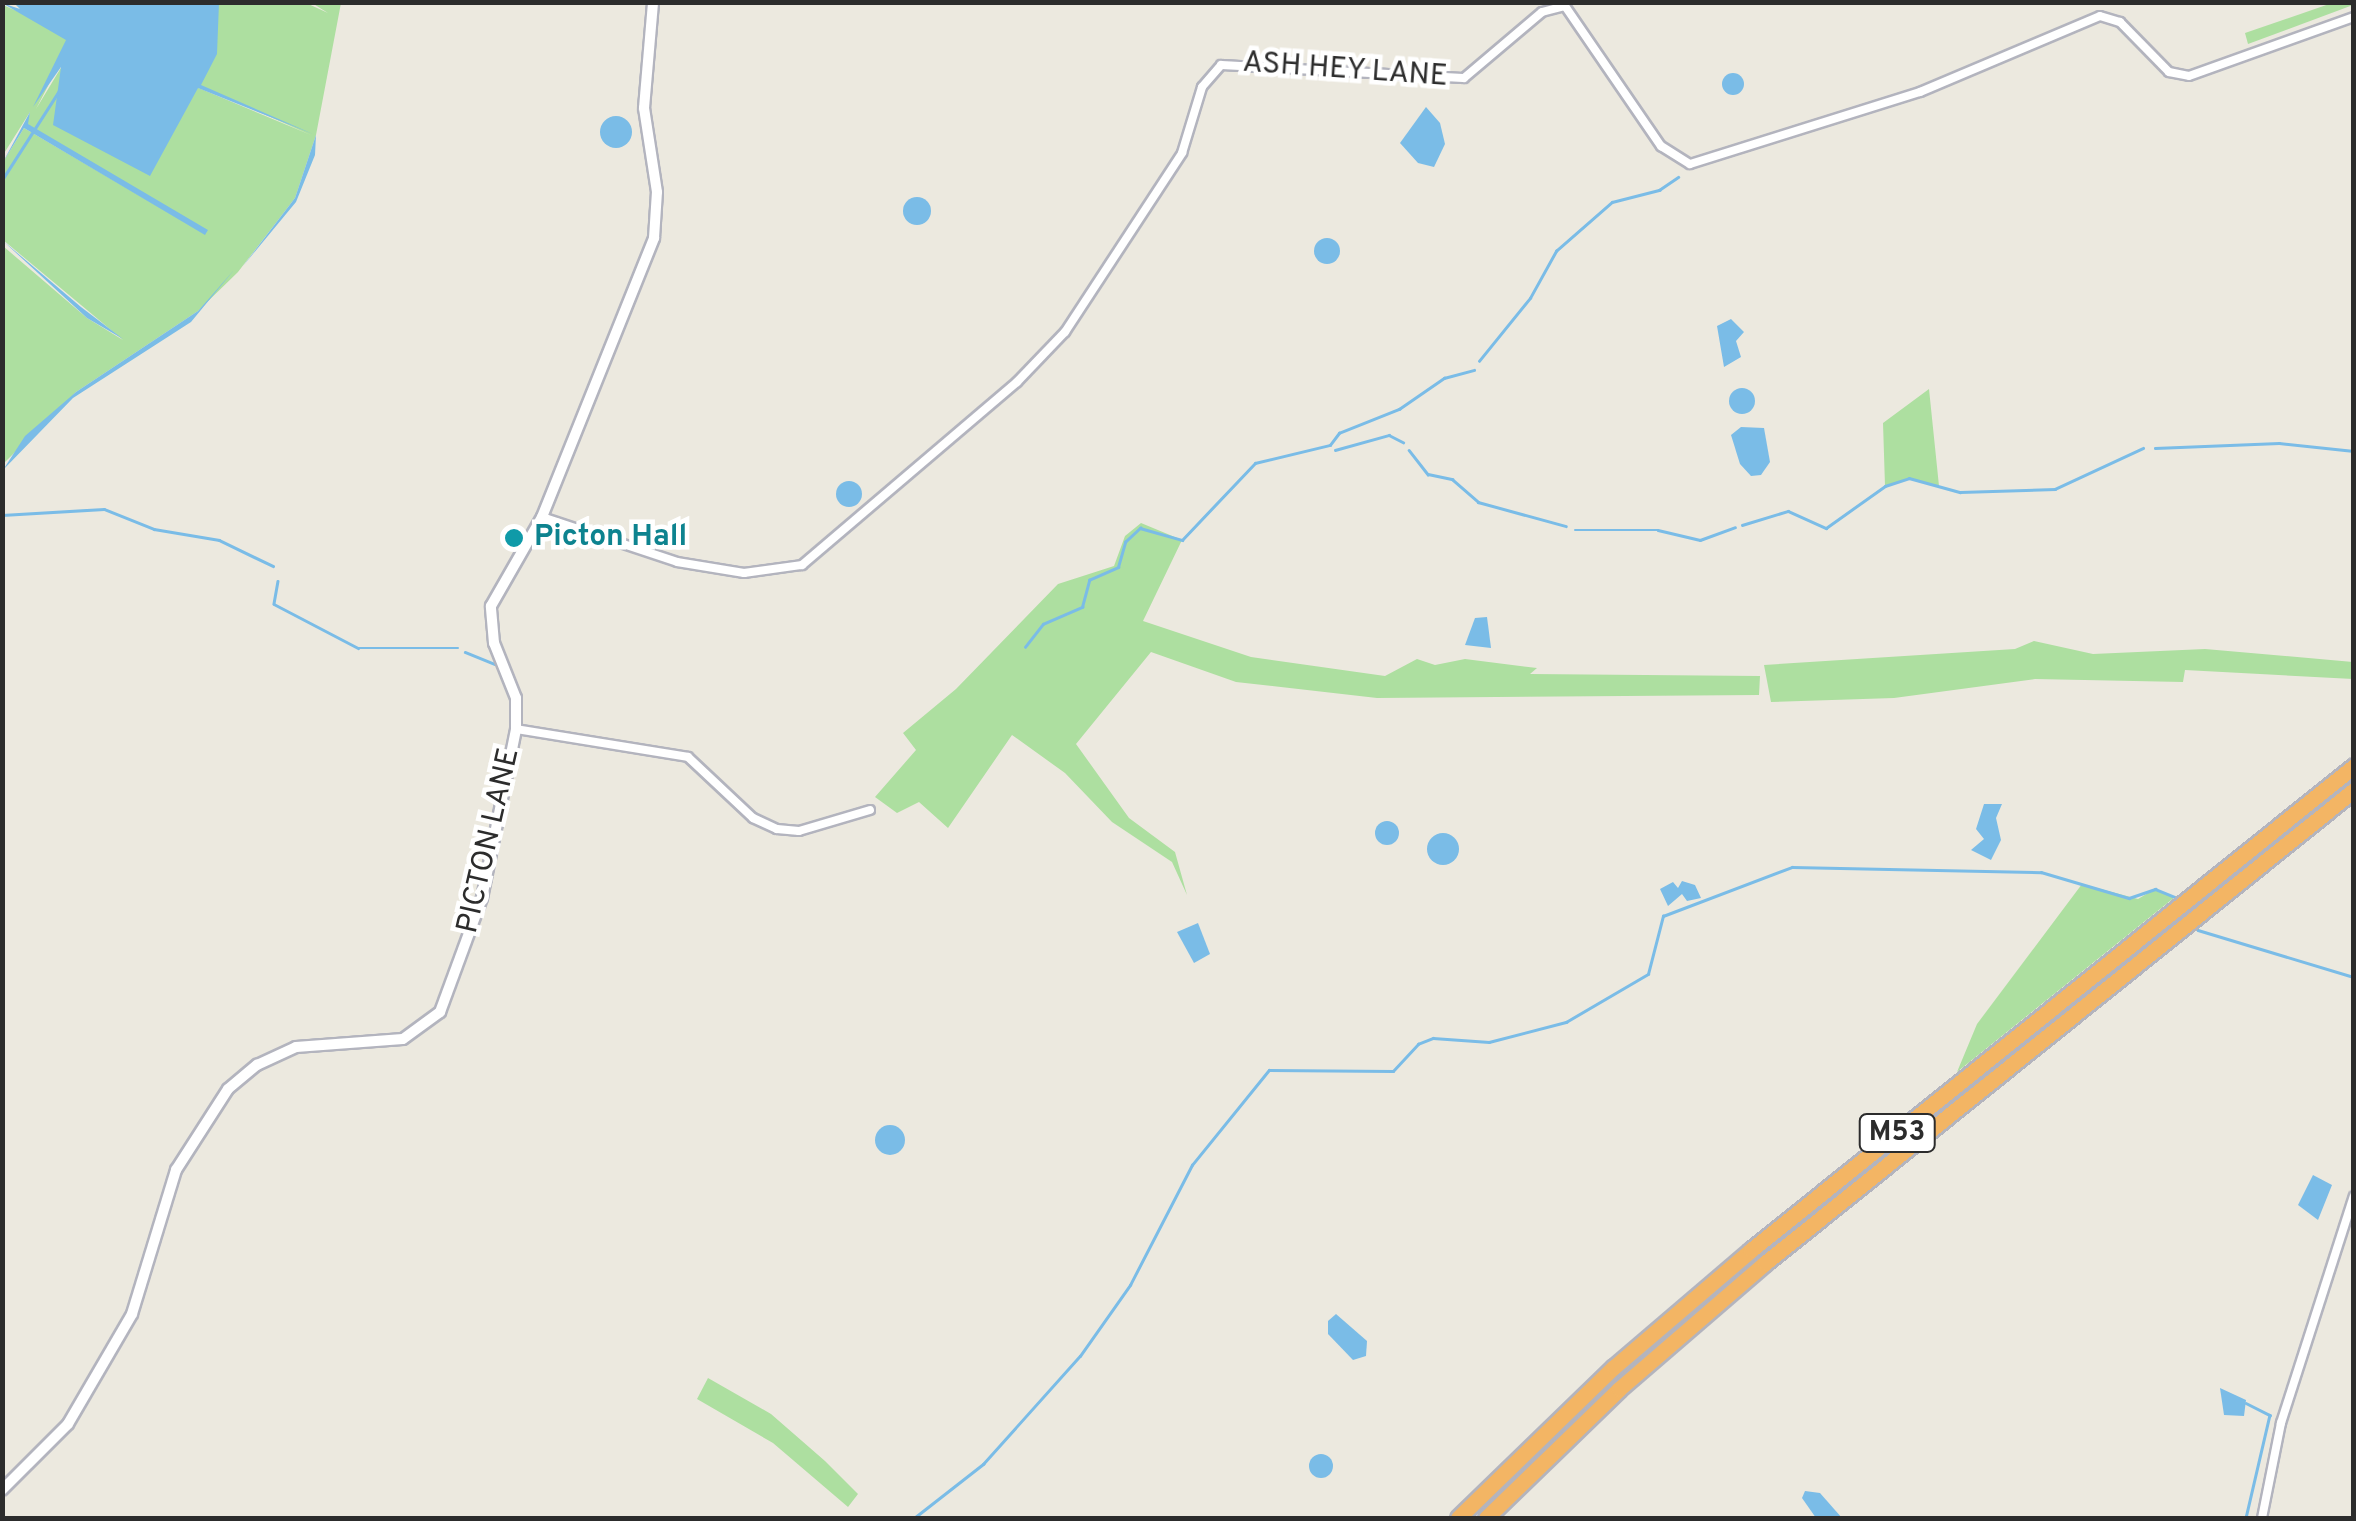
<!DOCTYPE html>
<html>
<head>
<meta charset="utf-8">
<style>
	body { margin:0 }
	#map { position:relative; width:2356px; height:1521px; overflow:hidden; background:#ece9df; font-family:Overpass,sans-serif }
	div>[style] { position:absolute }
	.green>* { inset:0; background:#addfa0 }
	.water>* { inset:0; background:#7abce7 }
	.round { border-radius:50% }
	.stream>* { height:2.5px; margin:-1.25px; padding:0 1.25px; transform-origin:1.25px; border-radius:1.25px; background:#7abce7 }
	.roads { filter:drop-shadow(2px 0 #b3b4be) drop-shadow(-2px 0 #b3b4be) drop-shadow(0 2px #b3b4be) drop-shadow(0 -2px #b3b4be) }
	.minor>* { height:8px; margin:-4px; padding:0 4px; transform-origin:4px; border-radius:4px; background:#fff }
	.tertiary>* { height:10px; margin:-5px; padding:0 5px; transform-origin:5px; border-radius:5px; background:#fff }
	.motorway>* { height:15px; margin:-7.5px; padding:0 7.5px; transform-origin:7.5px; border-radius:7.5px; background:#f3b564 }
	.dots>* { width:28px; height:28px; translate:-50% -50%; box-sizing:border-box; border:5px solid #fff; border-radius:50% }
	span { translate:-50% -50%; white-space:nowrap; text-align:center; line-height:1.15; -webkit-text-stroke:9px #fff; paint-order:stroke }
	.shield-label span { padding:2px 8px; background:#fff; border:2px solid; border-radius:8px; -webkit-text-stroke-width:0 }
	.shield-label { font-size:28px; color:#2c2c2c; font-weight:700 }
	.street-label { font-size:30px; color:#2c2c2c }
	.culture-label { font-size:30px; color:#0d838f; font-weight:700 }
	.left { translate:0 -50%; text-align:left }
	.frame { position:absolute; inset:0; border:5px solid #2c2c2c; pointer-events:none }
</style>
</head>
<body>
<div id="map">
	<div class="green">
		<i style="clip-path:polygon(304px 2px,328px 13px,312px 3px,341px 3px,316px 135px,295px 198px,238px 272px,198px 311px,76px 392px,3px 464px,3px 246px,87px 318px,123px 340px,3px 240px,3px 162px,24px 128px,205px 234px,27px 124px,30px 112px,3px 155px,3px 5px,74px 36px,36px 109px,79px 38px,311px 135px,110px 46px,80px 3px)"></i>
		<i style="clip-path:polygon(2335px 2px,2353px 5px,2248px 44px,2245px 33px)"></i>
		<i style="clip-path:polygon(1929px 389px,1939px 486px,1909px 478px,1885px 486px,1883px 423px)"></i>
		<i style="clip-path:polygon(1141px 523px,1182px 540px,1143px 621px,1251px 657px,1385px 676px,1417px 659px,1435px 665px,1465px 659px,1537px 668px,1530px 674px,1760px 676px,1759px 695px,1377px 698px,1236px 682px,1151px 652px,1076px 744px,1129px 818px,1175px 852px,1187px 895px,1172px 862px,1112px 822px,1065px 773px,1012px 735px,948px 828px,919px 802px,897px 813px,875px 797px,916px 750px,903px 733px,956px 689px,1058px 584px,1114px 566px,1125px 536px)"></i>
		<i style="clip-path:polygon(2034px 641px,2093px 654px,2205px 649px,2353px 662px,2353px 679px,2185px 670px,2183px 682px,2035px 679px,1894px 698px,1771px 702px,1764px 665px,2015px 649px)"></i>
		<i style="clip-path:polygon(2082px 884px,2138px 899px,2155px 889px,2175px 897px,1957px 1072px,1977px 1024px)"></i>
		<i style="clip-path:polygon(708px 1378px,771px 1414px,825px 1461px,858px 1494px,848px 1507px,773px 1443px,697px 1399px)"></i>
	</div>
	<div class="water">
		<i style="clip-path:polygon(2px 3px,20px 9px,14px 3px,219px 3px,217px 54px,201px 85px,313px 134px,198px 88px,150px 176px,53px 125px,61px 67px,33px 107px,66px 40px)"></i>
		<i class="round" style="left:1722px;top:73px;width:22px;height:22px"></i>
		<i style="clip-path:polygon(1426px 107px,1440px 123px,1445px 144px,1434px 167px,1418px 163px,1400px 143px)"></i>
		<i style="clip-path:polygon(30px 112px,28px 124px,208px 230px,205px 235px,24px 128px,3px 162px)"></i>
		<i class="round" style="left:600px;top:116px;width:32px;height:32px"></i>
		<i style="clip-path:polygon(316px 135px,315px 155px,296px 202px,243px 266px,295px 198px)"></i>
		<i class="round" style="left:903px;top:197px;width:28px;height:28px"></i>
		<i class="round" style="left:1314px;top:238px;width:26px;height:26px"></i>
		<i style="clip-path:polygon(2px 240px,81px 307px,123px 339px,87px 318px)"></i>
		<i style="clip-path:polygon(234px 270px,191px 322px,73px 398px,3px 470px,25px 436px,76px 392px,198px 311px)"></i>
		<i style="clip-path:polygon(1731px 319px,1744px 332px,1736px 341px,1741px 357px,1724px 367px,1717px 326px)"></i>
		<i class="round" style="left:1729px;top:388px;width:26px;height:26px"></i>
		<i style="clip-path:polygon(1741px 427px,1764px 428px,1770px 462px,1761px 475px,1751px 476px,1740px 464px,1731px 435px)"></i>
		<i class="round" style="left:836px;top:481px;width:26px;height:26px"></i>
		<i style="clip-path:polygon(1487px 617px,1491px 648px,1465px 645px,1475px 618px)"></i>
		<i style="clip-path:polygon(1984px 804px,2002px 804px,1996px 818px,2001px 840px,1991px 860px,1971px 850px,1984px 839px,1976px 829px)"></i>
		<i class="round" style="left:1375px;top:821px;width:24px;height:24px"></i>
		<i class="round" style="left:1427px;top:833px;width:32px;height:32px"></i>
		<i style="clip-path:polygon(1682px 881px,1695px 885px,1701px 898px,1687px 901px,1682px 894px,1668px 906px,1660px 889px,1673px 882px,1678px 888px)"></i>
		<i style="clip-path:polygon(1198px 923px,1210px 954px,1194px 963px,1177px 932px)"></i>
		<i class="round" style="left:875px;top:1125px;width:30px;height:30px"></i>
		<i style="clip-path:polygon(2313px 1175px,2332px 1185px,2318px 1220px,2298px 1205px)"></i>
		<i style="clip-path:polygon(1336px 1314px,1367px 1341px,1366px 1356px,1353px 1360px,1328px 1334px,1328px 1321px)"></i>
		<i style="clip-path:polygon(2220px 1388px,2246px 1400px,2244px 1416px,2224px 1415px)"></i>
		<i class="round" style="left:1309px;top:1454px;width:24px;height:24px"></i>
		<i style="clip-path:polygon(1805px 1491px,1820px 1493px,1842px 1518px,1816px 1518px,1802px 1498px)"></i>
	</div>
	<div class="stream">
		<i style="left:2px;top:180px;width:106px;rotate:-57.4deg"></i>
		<i style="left:1479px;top:361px;width:81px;rotate:-51deg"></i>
		<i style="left:1530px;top:298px;width:54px;rotate:-61deg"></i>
		<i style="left:1556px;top:251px;width:74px;rotate:-41.2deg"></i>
		<i style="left:1612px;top:202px;width:49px;rotate:-14.3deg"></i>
		<i style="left:1659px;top:190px;width:23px;rotate:-34deg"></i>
		<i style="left:2155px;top:448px;width:124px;rotate:-2.3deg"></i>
		<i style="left:2279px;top:443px;width:75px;rotate:6.1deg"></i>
		<i style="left:1335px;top:450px;width:56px;rotate:-15.5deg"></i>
		<i style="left:1389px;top:435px;width:16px;rotate:27deg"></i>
		<i style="left:1409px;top:450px;width:31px;rotate:52deg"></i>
		<i style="left:1428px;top:474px;width:25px;rotate:12deg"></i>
		<i style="left:1452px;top:479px;width:35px;rotate:41deg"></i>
		<i style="left:1478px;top:502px;width:91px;rotate:15.3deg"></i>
		<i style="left:2px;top:515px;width:102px;rotate:-3.4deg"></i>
		<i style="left:104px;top:509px;width:54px;rotate:21.8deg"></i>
		<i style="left:154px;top:529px;width:66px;rotate:9.6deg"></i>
		<i style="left:219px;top:540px;width:60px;rotate:25.7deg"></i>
		<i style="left:1742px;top:525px;width:48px;rotate:-16.9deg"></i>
		<i style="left:1788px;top:511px;width:42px;rotate:24.1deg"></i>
		<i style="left:1826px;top:528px;width:72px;rotate:-35.4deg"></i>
		<i style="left:1885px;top:486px;width:25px;rotate:-18deg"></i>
		<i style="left:1909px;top:478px;width:53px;rotate:15.4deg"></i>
		<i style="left:1960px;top:492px;width:95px;rotate:-1.8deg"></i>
		<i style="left:2055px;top:489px;width:97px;rotate:-25deg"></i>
		<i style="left:1575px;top:530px;width:83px"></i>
		<i style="left:1658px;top:530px;width:43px;rotate:13.4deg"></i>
		<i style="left:1700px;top:540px;width:37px;rotate:-20deg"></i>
		<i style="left:278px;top:581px;width:23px;rotate:100deg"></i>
		<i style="left:274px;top:604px;width:95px;rotate:27.6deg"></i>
		<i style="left:358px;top:648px;width:100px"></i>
		<i style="left:1025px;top:647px;width:29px;rotate:-52deg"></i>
		<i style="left:1043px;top:624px;width:43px;rotate:-23.6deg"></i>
		<i style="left:1082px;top:607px;width:28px;rotate:-75deg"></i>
		<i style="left:1089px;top:580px;width:32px;rotate:-24deg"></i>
		<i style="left:1118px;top:567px;width:26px;rotate:-74deg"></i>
		<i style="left:1125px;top:542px;width:21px;rotate:-43deg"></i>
		<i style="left:1140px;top:528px;width:44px;rotate:15.9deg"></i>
		<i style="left:1182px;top:540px;width:106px;rotate:-46.5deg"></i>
		<i style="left:1255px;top:463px;width:77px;rotate:-13.5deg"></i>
		<i style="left:1330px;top:445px;width:15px;rotate:-53deg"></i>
		<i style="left:1339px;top:433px;width:65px;rotate:-21.8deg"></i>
		<i style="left:1399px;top:409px;width:55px;rotate:-34.6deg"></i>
		<i style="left:1444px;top:378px;width:31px;rotate:-15deg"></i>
		<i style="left:465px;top:652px;width:32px;rotate:22deg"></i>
		<i style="left:2198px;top:930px;width:163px;rotate:16.8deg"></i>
		<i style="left:2246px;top:1403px;width:27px;rotate:27deg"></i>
		<i style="left:2270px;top:1415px;width:106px;rotate:103.1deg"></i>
		<i style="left:914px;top:1518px;width:88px;rotate:-38deg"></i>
		<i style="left:983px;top:1464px;width:145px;rotate:-48.1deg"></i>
		<i style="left:1080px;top:1356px;width:87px;rotate:-54.8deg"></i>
		<i style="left:1130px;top:1285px;width:135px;rotate:-62.7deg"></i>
		<i style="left:1192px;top:1165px;width:122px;rotate:-51deg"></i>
		<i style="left:1269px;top:1070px;width:124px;rotate:0.5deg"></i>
		<i style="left:1393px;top:1071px;width:37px;rotate:-47deg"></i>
		<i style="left:1418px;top:1044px;width:16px;rotate:-22deg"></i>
		<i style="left:1433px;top:1038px;width:56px;rotate:4.1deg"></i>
		<i style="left:1489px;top:1042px;width:80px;rotate:-14.6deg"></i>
		<i style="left:1566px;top:1022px;width:95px;rotate:-30.3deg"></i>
		<i style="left:1648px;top:974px;width:60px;rotate:-75.5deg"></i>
		<i style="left:1663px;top:916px;width:138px;rotate:-20.8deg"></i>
		<i style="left:1792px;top:867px;width:249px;rotate:1.2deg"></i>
		<i style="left:2041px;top:872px;width:92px;rotate:16.5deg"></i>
		<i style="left:2129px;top:898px;width:28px;rotate:-19deg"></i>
		<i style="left:2155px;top:889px;width:22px;rotate:22deg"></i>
	</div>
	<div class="roads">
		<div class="minor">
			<i style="left:542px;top:517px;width:142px;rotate:18.4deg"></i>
			<i style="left:677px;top:562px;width:68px;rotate:9.3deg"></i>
			<i style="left:744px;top:573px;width:59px;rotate:-7.9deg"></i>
			<i style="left:802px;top:565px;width:282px;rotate:-40.4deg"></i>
			<i style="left:1017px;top:382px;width:69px;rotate:-46.2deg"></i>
			<i style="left:1065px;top:332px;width:214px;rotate:-56.8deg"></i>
			<i style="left:1182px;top:153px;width:69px;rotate:-73.1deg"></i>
			<i style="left:1202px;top:87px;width:29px;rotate:-49deg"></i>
			<i style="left:1221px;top:65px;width:243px;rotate:3.1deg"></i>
			<i style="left:1464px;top:78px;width:102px;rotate:-40.2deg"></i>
			<i style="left:1542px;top:12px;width:24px;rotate:-15deg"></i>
			<i style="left:1565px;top:6px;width:170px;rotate:55.6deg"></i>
			<i style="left:1661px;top:146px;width:34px;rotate:32deg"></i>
			<i style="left:1690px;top:164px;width:241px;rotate:-17.4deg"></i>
			<i style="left:1920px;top:92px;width:195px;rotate:-22.9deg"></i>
			<i style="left:2100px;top:16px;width:21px;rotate:17deg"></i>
			<i style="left:2120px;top:22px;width:70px;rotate:45.6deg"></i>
			<i style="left:2169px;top:72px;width:20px;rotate:11deg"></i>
			<i style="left:2189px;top:76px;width:175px;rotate:-19.7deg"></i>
			<i style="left:516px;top:729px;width:174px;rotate:9.2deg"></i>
			<i style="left:688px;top:757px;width:89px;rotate:43.2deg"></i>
			<i style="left:753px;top:818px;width:26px;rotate:25deg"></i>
			<i style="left:777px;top:829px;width:22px;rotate:5deg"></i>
			<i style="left:799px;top:831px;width:74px;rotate:-16.5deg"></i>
			<i style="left:2262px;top:1518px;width:97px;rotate:-78.7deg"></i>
			<i style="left:2281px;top:1423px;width:238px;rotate:-72.2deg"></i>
		</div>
		<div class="tertiary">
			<i style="left:2px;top:1490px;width:93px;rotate:-45deg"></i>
			<i style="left:68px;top:1424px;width:127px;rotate:-59.8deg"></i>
			<i style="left:132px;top:1314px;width:151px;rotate:-73deg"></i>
			<i style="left:176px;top:1170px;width:96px;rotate:-57.3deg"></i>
			<i style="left:228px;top:1089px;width:38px;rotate:-40deg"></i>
			<i style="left:257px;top:1065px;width:43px;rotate:-24.8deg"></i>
			<i style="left:296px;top:1047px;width:107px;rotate:-4.3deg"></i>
			<i style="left:403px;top:1039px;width:46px;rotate:-36.1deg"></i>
			<i style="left:440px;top:1012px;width:121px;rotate:-69.8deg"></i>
			<i style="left:482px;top:898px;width:172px;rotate:-78.6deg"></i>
			<i style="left:516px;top:729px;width:31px;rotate:-90deg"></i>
			<i style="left:516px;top:698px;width:59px;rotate:-111.8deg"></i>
			<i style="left:494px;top:643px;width:37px;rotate:-95deg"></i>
			<i style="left:491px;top:606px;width:103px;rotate:-60.2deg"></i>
			<i style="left:542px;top:517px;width:301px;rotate:-68.1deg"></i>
			<i style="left:654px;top:238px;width:46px;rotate:-86.3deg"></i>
			<i style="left:657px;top:192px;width:85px;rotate:-98.8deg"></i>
			<i style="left:644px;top:108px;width:106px;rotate:-85.1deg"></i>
		</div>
		<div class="motorway">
			<i style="left:1458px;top:1518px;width:217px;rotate:-44.1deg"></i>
			<i style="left:1614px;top:1367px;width:180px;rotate:-40.5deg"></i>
			<i style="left:1751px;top:1250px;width:773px;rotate:-38.75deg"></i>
			<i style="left:1486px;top:1518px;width:185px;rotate:-44.1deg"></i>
			<i style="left:1619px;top:1389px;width:193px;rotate:-40.8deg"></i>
			<i style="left:1765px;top:1263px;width:755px;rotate:-38.77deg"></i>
		</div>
	</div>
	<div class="dots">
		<i style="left:514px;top:538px;background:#0f9aa8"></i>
	</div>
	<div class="shield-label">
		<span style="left:1897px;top:1133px">M53</span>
	</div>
	<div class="street-label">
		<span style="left:1345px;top:71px;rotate:4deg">ASH HEY LANE</span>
		<span style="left:490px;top:841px;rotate:-77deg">PICTON LANE</span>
	</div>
	<div class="culture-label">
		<span class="left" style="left:534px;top:538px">Picton Hall</span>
	</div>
	<div class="frame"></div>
</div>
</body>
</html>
